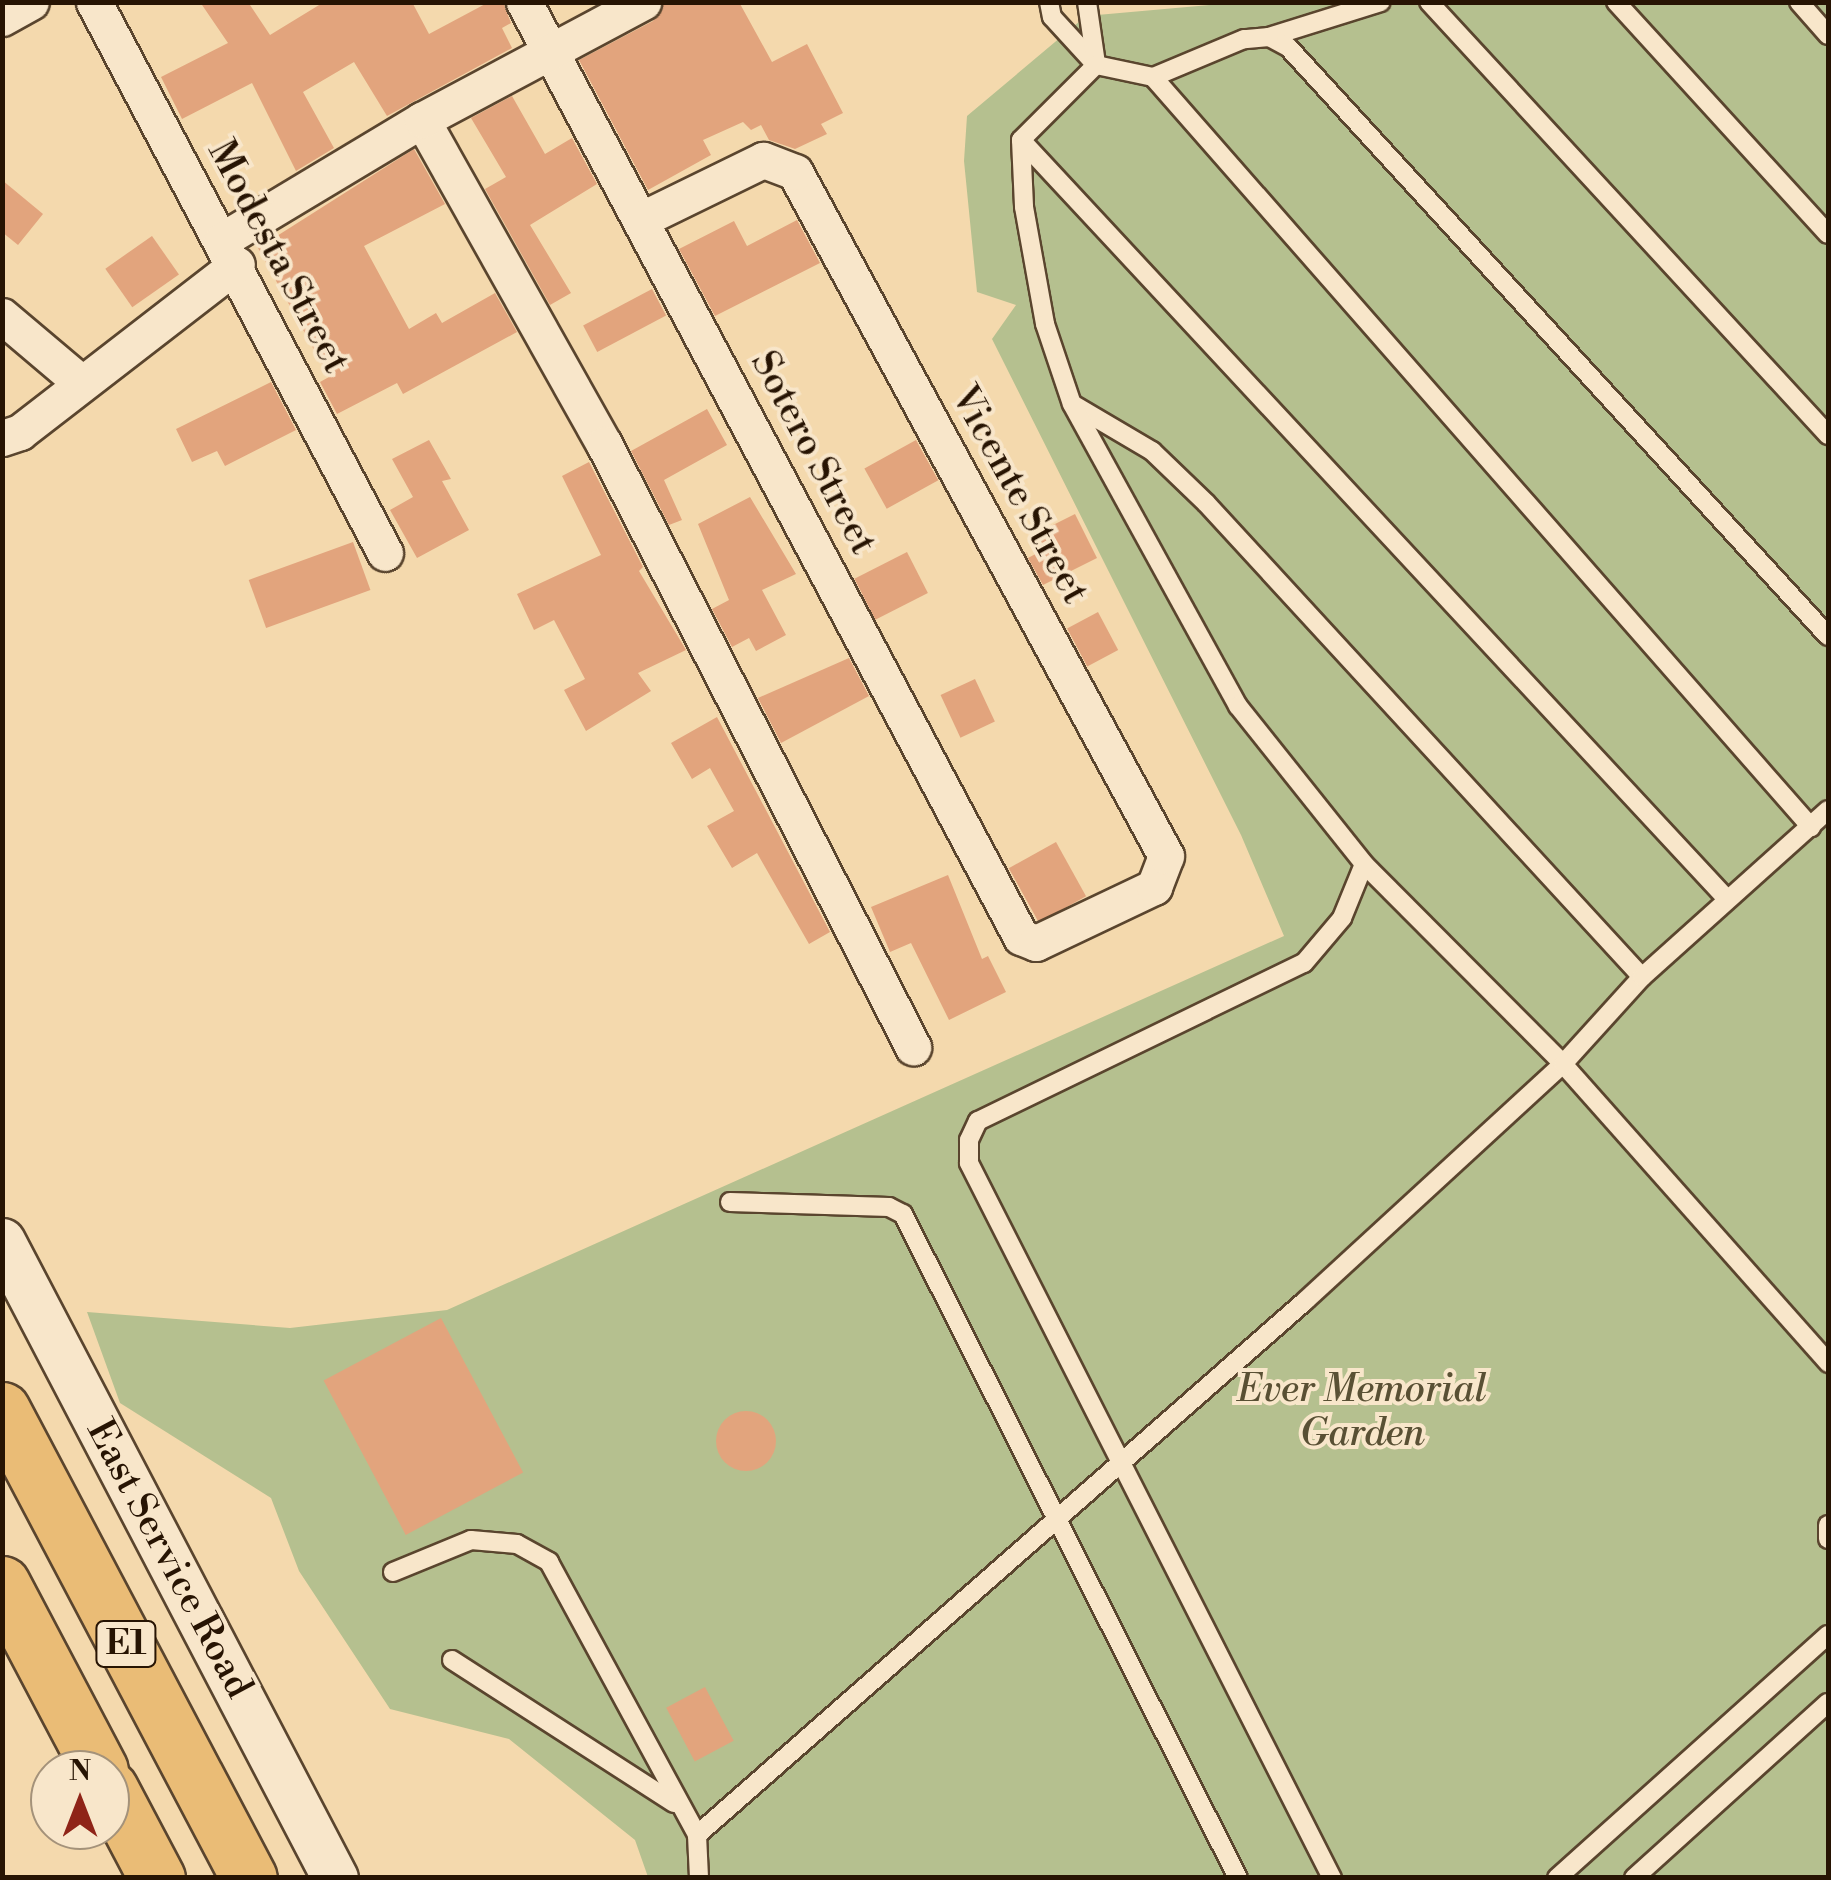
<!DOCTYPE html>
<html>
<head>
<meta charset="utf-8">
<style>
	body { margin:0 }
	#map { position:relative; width:1831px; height:1880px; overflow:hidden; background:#f4d9ad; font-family:"Libre Bodoni",serif }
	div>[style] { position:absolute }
	.green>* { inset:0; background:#b5c08f }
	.building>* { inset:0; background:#e2a47d; transform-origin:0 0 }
	.round { border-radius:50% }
	.roads { filter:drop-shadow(2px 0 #5a452e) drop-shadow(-2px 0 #5a452e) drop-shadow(0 2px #5a452e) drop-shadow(0 -2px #5a452e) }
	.service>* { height:18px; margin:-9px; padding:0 9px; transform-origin:9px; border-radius:9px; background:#f8e6ca }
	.minor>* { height:35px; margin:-17.5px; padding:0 17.5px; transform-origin:17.5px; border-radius:17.5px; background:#f8e6ca }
	.tertiary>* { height:45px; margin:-22.5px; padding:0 22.5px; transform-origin:22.5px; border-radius:22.5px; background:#f8e6ca }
	.motorway>* { height:55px; margin:-27.5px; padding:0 27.5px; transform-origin:27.5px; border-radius:27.5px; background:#eabc76 }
	span { translate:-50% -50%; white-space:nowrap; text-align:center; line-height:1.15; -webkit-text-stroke:8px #f8e6ca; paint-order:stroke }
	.shield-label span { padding:2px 8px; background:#f8e6ca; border:2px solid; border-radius:8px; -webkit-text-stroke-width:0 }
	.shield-label { font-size:35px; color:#271403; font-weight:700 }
	.street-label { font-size:38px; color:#271403 }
	.park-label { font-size:38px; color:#595034; font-style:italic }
	.frame { position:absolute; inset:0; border:5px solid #271403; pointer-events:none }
	.north { position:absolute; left:30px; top:1750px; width:100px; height:100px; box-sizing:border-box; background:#f8e6ca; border:2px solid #a4927a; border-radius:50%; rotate:0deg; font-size:28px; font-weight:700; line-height:40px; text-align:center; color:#271403 }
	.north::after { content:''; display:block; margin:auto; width:35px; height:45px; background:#8f2418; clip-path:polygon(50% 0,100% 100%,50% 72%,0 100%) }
</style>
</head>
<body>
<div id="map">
	<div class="green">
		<i style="clip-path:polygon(1243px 2px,1828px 3px,1828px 1877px,648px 1877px,635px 1840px,509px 1739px,390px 1709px,299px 1571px,271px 1498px,120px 1403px,87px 1312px,290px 1328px,447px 1310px,1284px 936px,1241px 835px,992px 339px,1016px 305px,977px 292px,964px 161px,967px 116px,1086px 16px)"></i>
	</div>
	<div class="building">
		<i style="clip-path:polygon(200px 2px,248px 2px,270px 35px,324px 2px,412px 2px,429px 34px,489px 2px,503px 2px,511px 23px,502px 28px,512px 48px,387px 116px,354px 62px,303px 92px,334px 148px,296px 171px,252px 83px,182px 119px,161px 77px,228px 43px)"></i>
		<i style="clip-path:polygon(664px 2px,739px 2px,772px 62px,807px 44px,843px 113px,821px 124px,827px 134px,795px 149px,769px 140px,761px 125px,751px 130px,743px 122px,703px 140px,711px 155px,648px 190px,579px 60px,653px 21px)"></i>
		<i style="clip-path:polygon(512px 96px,545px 154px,572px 138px,597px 184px,530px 225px,571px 293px,550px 305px,485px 189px,506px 177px,471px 118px)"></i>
		<i style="clip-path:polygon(414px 149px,445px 204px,364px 246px,409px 329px,436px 313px,442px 323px,495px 293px,517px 332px,403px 394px,397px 383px,337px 414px,320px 382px,329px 377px,258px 248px)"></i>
		<i style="clip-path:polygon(2px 180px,43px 214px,18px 245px,2px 232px)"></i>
		<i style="clip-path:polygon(797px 220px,820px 263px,715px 316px,679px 249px,734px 221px,747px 246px)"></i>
		<i style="left:152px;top:236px;width:47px;height:57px;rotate:55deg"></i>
		<i style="left:652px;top:289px;width:30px;height:78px;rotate:62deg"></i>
		<i style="clip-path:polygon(271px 382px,296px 430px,225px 466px,217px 451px,192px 462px,176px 429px)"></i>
		<i style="clip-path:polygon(707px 409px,727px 445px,664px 480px,682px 520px,669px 525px,631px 451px)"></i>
		<i style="clip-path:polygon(429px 440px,451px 479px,442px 481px,469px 530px,417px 558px,390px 510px,413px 497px,392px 459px)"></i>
		<i style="left:916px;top:440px;width:46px;height:59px;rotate:61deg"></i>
		<i style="clip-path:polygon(589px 462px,643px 567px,639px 571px,686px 650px,638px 673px,651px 691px,586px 731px,564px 690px,585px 679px,554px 620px,534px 630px,517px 594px,601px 555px,562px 476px)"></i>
		<i style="clip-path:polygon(750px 497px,796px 574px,762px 590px,786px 635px,756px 651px,749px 638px,732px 647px,712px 609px,729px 600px,698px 524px)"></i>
		<i style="clip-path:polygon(1075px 514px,1097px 558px,1043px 585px,1028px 558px,1043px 550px,1035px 534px)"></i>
		<i style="left:353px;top:542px;width:51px;height:111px;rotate:70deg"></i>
		<i style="left:907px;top:552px;width:46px;height:59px;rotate:63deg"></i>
		<i style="left:1098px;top:612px;width:43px;height:35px;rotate:62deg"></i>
		<i style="clip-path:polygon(849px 658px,869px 696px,781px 743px,758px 698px)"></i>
		<i style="left:975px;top:679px;width:47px;height:38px;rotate:65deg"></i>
		<i style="clip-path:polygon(717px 717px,830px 932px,809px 944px,757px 853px,732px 868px,707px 826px,734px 811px,710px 768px,692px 779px,671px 743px)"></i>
		<i style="left:1056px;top:842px;width:62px;height:54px;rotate:61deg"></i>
		<i style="clip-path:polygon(948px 875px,982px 959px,988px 956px,1006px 992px,949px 1020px,911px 943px,890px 952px,871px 907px)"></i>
		<i style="left:441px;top:1318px;width:175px;height:133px;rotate:62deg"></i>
		<i class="round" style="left:716px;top:1411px;width:60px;height:60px"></i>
		<i style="left:705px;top:1687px;width:61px;height:44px;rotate:62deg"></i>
	</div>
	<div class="roads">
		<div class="service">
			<i style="left:1049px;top:2px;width:15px;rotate:79deg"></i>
			<i style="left:1052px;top:17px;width:65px;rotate:47.5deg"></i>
			<i style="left:1087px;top:2px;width:63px;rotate:81.7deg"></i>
			<i style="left:1429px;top:2px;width:589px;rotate:47.34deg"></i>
			<i style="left:1616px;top:2px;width:314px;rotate:47.6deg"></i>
			<i style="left:1799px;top:2px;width:44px;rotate:48.7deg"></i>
			<i style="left:1269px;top:37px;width:117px;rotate:-17.4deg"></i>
			<i style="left:1153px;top:77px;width:998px;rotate:48.74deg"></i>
			<i style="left:1021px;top:140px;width:1037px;rotate:47.07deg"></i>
			<i style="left:1074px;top:405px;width:91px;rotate:30.5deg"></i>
			<i style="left:1152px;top:451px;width:75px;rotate:43.9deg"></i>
			<i style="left:1206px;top:503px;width:644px;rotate:47.39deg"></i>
			<i style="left:1828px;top:636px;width:799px;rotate:-132.51deg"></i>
			<i style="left:1288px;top:47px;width:21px;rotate:-152deg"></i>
			<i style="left:1269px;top:37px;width:25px;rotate:175deg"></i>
			<i style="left:1244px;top:39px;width:99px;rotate:157.3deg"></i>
			<i style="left:1153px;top:77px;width:58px;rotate:-168.1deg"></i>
			<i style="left:1096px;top:65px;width:106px;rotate:135deg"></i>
			<i style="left:1021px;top:140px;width:67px;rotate:87.4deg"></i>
			<i style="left:1024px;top:207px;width:119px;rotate:79.8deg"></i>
			<i style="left:1045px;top:324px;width:84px;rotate:71.4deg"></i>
			<i style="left:1072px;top:404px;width:345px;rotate:61.2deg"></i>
			<i style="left:1238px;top:706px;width:202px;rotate:51.4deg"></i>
			<i style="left:1364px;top:864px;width:282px;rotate:45.1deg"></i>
			<i style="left:1563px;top:1064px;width:400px;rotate:48.4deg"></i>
			<i style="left:730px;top:1202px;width:159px;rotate:1.8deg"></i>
			<i style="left:889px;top:1207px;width:16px;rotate:27deg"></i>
			<i style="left:903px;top:1214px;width:744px;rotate:63.23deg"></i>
			<i style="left:1828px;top:1525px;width:14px;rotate:90deg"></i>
			<i style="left:393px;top:1572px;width:84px;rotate:-22.3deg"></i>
			<i style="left:471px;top:1540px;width:46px;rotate:5deg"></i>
			<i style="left:517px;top:1544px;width:37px;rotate:29deg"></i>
			<i style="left:549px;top:1562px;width:311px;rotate:61.5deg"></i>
			<i style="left:697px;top:1835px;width:43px;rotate:87.3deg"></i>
			<i style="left:452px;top:1660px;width:264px;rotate:32.8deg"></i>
			<i style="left:697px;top:1835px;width:809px;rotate:-41.29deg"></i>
			<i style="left:1305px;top:1301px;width:350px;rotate:-42.6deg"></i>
			<i style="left:1563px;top:1064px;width:118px;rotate:-47.8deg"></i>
			<i style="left:1642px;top:977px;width:250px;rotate:-41.9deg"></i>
			<i style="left:1332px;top:1878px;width:802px;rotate:-116.92deg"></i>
			<i style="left:969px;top:1163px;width:23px;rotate:-90deg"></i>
			<i style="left:969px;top:1140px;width:21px;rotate:-65deg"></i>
			<i style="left:978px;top:1121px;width:362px;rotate:-25.9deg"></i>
			<i style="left:1304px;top:963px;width:59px;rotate:-49.8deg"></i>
			<i style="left:1342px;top:918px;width:58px;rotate:-67.8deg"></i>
			<i style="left:1557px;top:1878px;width:364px;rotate:-41.9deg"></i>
			<i style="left:1634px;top:1878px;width:261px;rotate:-42.1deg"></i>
		</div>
		<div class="minor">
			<i style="left:94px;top:2px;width:623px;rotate:62.16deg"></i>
			<i style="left:524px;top:2px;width:1059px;rotate:62.01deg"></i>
			<i style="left:1021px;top:937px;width:16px;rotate:22deg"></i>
			<i style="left:1036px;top:943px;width:131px;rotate:-25.4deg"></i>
			<i style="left:1154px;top:887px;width:33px;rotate:-69deg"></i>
			<i style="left:1166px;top:856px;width:778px;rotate:-118.48deg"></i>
			<i style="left:795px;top:172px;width:34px;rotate:-159deg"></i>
			<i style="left:763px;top:160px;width:135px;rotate:154deg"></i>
			<i style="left:2px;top:18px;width:33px;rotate:-29deg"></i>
			<i style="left:422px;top:120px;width:372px;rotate:60.7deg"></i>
			<i style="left:604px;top:444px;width:678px;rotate:62.87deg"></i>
			<i style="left:222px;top:240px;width:233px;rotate:-31deg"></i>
			<i style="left:422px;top:120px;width:251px;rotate:-28.1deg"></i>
			<i style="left:2px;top:316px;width:102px;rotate:40.2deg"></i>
			<i style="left:2px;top:438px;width:19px;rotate:-18deg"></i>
			<i style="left:20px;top:432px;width:274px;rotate:-37.7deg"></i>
		</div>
		<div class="tertiary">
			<i style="left:2px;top:1241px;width:719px;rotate:62.4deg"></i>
		</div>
		<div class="motorway">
			<i style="left:2px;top:1410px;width:529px;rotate:62.18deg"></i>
			<i style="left:2px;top:1584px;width:210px;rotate:62.2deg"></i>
			<i style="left:110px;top:1789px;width:101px;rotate:62.2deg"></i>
		</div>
	</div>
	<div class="shield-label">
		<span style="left:126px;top:1644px">E1</span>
	</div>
	<div class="street-label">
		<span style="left:278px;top:257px;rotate:62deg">Modesta Street</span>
		<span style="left:813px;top:453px;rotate:62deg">Sotero Street</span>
		<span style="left:1019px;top:495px;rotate:61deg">Vicente Street</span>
		<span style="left:169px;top:1559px;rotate:62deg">East Service Road</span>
	</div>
	<div class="park-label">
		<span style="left:1362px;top:1412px">Ever Memorial<br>Garden</span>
	</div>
	<div class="frame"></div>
	<div class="north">N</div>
</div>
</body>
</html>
